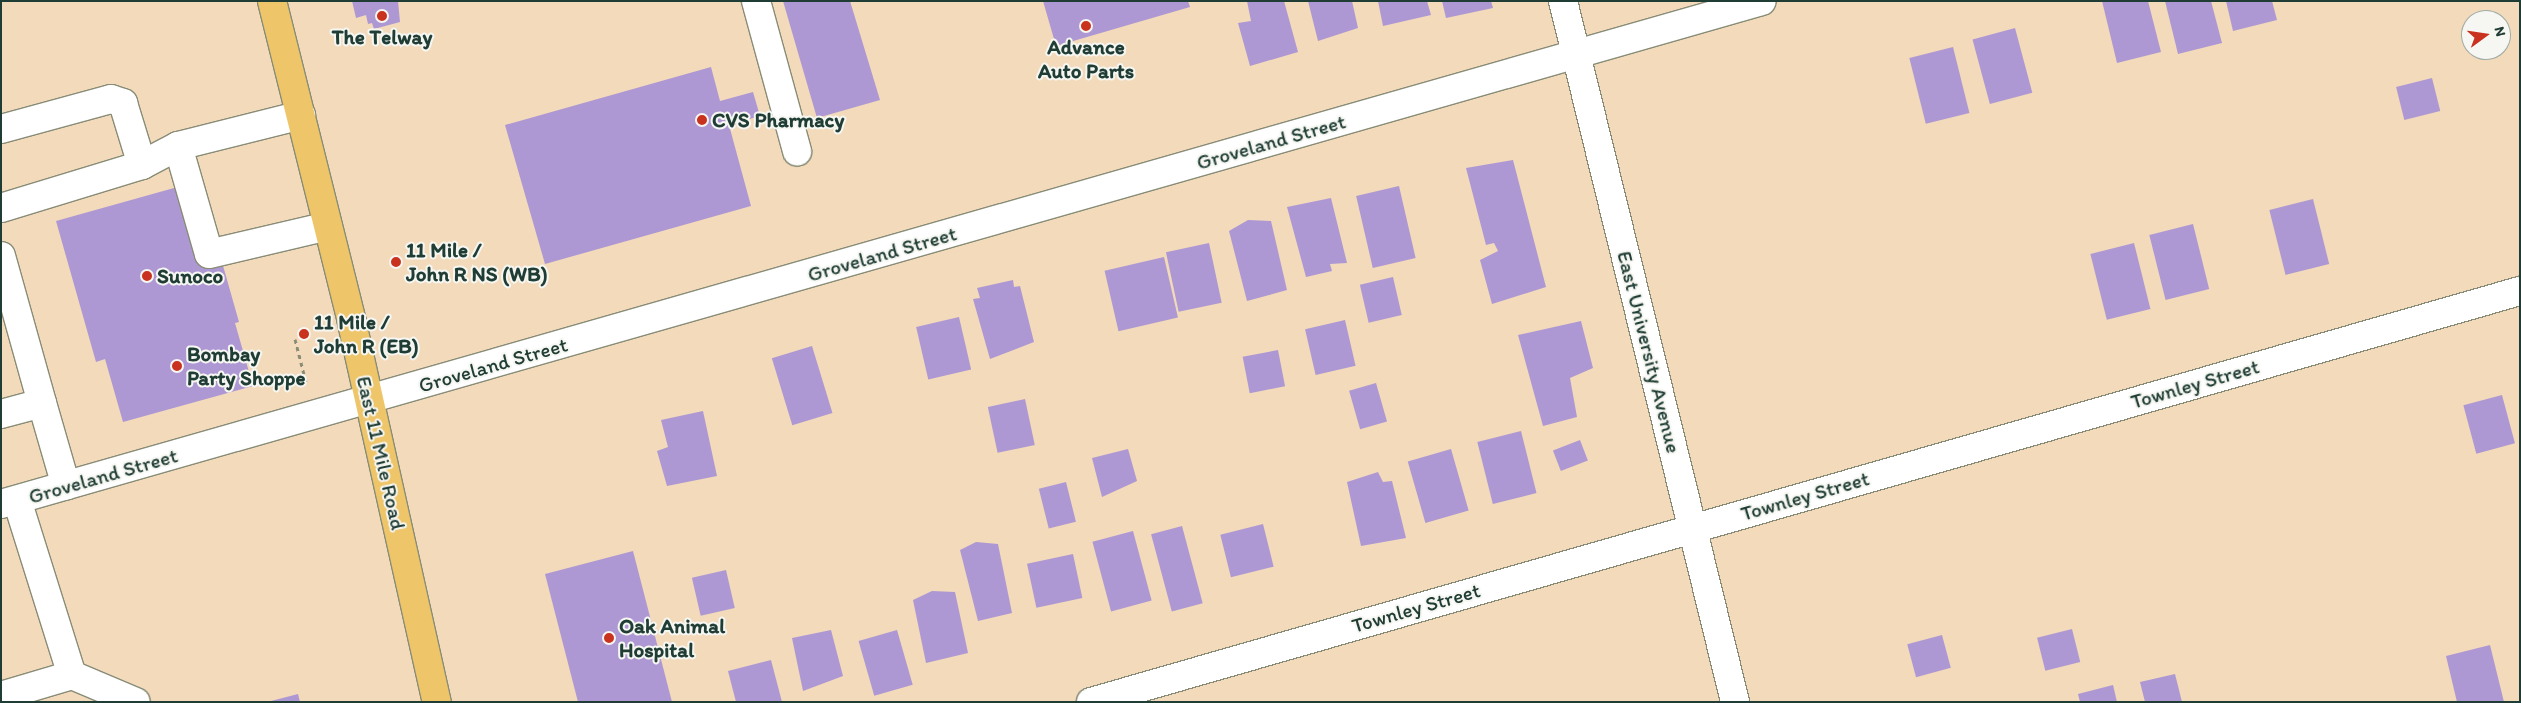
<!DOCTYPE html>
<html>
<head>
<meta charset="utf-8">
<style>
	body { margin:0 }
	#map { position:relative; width:2521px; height:703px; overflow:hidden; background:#f2daba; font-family:Itim,sans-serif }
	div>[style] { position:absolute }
	.building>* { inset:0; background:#ae98d3; transform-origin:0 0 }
	.path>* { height:3px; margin-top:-1.5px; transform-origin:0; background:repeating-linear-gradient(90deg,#888c77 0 4px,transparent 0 8px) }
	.roads { filter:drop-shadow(1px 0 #888c77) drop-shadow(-1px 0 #888c77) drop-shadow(0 1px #888c77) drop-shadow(0 -1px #888c77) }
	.minor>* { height:28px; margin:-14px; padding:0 14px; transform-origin:14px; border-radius:14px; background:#fff }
	.major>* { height:28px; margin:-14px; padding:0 14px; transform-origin:14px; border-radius:14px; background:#eec569 }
	.dots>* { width:14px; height:14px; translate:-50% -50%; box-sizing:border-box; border:2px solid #f6f6f2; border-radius:50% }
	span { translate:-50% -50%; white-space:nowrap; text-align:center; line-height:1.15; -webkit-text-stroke:4px #f6f6f2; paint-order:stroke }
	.poi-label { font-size:21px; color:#1f3d34; font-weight:700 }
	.left { translate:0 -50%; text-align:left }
	.street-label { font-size:21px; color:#1f3d34 }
	.frame { position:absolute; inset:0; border:2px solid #1f3d34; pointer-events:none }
	.north { position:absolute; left:2461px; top:10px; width:50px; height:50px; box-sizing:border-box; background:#f6f6f2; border:1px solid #a0aca6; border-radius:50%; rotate:76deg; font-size:14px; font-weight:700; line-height:20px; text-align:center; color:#1f3d34 }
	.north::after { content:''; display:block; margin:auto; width:18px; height:22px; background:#c8321e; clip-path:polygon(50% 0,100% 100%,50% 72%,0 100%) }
</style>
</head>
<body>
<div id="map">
	<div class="building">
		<i style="clip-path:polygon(352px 1px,398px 1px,400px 22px,374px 29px,372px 23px,368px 24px,366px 15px,356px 18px)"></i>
		<i style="clip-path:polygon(783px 1px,850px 1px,880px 100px,817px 118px)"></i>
		<i style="clip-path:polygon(1043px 1px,1188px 1px,1190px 7px,1056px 46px)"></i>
		<i style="clip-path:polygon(1247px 1px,1284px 1px,1298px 52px,1250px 66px,1238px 23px,1251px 21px)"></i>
		<i style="clip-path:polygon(1308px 1px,1352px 1px,1358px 28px,1318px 41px)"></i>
		<i style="clip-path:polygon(1378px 1px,1427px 1px,1431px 15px,1383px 26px)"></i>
		<i style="clip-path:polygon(1442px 1px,1491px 1px,1493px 8px,1446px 18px)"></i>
		<i style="clip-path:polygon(2102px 1px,2148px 1px,2161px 52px,2117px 63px)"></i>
		<i style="clip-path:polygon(2165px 1px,2211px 1px,2222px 43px,2178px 54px)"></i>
		<i style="clip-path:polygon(2226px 1px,2272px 1px,2277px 20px,2233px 31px)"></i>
		<i style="left:2015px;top:28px;width:67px;height:44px;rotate:75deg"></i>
		<i style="left:1953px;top:47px;width:68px;height:45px;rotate:76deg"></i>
		<i style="clip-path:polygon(711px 67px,720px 101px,753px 92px,760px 116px,729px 125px,751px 206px,545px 264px,505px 125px)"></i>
		<i style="left:2432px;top:78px;width:34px;height:37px;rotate:76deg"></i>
		<i style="clip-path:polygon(1513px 160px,1546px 287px,1492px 304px,1480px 260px,1498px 251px,1494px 243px,1486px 245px,1466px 168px)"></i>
		<i style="clip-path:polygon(199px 181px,239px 322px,235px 323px,253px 386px,123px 422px,105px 359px,96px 362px,56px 221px)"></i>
		<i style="left:1399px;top:186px;width:74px;height:44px;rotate:77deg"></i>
		<i style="clip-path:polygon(1331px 198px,1347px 263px,1330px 264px,1332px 271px,1306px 277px,1287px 207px)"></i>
		<i style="left:2313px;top:199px;width:67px;height:45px;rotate:76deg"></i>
		<i style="clip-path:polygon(1248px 220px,1271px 221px,1287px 290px,1247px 301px,1229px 231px)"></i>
		<i style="left:2193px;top:224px;width:67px;height:45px;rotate:76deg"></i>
		<i style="left:1209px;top:243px;width:61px;height:44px;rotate:78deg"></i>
		<i style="left:2134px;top:243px;width:68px;height:45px;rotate:76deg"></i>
		<i style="left:1164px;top:257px;width:62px;height:61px;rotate:77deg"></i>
		<i style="left:1393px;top:277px;width:39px;height:34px;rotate:77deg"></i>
		<i style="clip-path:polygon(1013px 280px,1014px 287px,1020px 286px,1034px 342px,990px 359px,973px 299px,980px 298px,977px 288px)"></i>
		<i style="left:959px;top:317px;width:54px;height:44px;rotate:77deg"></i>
		<i style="left:1345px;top:320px;width:47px;height:41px;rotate:77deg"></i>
		<i style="clip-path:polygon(1581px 321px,1593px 368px,1570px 378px,1577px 417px,1543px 426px,1518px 335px)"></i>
		<i style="left:812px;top:346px;width:70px;height:42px;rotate:73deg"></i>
		<i style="left:1278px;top:350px;width:37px;height:36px;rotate:79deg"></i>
		<i style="left:1376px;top:383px;width:40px;height:28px;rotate:74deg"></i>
		<i style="left:2502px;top:395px;width:50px;height:40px;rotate:75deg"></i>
		<i style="left:1025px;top:399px;width:47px;height:38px;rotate:78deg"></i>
		<i style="clip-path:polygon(703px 411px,717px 476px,667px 486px,657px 451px,668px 447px,661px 420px)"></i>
		<i style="left:1521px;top:431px;width:64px;height:45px;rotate:76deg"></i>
		<i style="left:1580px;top:440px;width:22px;height:29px;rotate:69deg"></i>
		<i style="clip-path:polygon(1128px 449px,1137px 481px,1102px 497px,1092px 458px)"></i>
		<i style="left:1451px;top:449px;width:64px;height:45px;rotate:74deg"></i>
		<i style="clip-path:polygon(1378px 472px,1383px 482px,1392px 481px,1406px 538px,1361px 546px,1347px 482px)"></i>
		<i style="left:1066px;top:482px;width:41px;height:28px;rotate:76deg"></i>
		<i style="left:1263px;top:524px;width:44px;height:44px;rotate:76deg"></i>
		<i style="left:1182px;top:526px;width:80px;height:32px;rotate:75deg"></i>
		<i style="left:1133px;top:531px;width:72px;height:42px;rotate:75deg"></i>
		<i style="clip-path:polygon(976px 542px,998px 544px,1012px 613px,978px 621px,960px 550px)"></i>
		<i style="clip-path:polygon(633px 551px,672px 702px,578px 702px,545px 574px)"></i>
		<i style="left:1073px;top:554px;width:45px;height:47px;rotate:78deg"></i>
		<i style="left:726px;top:570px;width:39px;height:35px;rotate:77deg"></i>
		<i style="clip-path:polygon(932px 591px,955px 592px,968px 653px,926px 663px,913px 600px)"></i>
		<i style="left:2072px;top:629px;width:34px;height:36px;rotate:76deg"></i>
		<i style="clip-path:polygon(831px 630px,843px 676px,803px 691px,792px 638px)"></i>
		<i style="left:897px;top:630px;width:57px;height:40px;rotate:74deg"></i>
		<i style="left:1942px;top:635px;width:34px;height:36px;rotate:75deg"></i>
		<i style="clip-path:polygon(2490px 645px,2504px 702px,2457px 702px,2446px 656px)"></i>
		<i style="clip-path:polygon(771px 660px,782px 702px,736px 702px,728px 671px)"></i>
		<i style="clip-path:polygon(2175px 674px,2182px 702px,2145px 702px,2140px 682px)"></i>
		<i style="clip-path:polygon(2113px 685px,2117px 702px,2080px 702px,2078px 694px)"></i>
		<i style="clip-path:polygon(298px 694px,300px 702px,271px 702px,271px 701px)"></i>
	</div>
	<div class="path">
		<i style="left:295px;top:339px;width:44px;rotate:75.7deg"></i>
	</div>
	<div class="roads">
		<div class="minor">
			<i style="left:756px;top:1px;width:156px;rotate:74.7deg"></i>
			<i style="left:1563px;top:1px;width:722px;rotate:76.21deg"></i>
			<i style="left:1px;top:129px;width:114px;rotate:-15.3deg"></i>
			<i style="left:111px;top:99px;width:13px;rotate:18deg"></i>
			<i style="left:123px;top:103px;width:65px;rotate:73deg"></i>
			<i style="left:178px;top:146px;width:112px;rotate:74deg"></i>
			<i style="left:209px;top:254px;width:122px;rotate:-13.2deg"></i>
			<i style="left:1px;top:208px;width:147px;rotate:-17deg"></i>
			<i style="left:142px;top:165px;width:41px;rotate:-27.8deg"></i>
			<i style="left:178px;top:146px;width:127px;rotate:-14.1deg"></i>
			<i style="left:1px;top:256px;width:153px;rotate:74.4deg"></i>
			<i style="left:1px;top:414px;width:42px;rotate:-15deg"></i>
			<i style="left:42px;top:403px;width:86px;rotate:73.9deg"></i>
			<i style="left:17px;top:500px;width:183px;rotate:72.6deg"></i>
			<i style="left:1px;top:504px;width:1831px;rotate:-15.94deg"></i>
			<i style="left:1px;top:696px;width:74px;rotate:-16.5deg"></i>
			<i style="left:72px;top:675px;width:69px;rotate:22.9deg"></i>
			<i style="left:1091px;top:702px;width:1487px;rotate:-16.05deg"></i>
		</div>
		<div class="major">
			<i style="left:272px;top:1px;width:332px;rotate:76deg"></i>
			<i style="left:352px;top:323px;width:388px;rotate:77.4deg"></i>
		</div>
	</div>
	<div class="dots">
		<i style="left:382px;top:16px;background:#c8321e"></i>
		<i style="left:1086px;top:26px;background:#c8321e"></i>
		<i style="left:702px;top:120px;background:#c8321e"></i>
		<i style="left:396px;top:262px;background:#c8321e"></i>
		<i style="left:147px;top:276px;background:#c8321e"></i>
		<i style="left:304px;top:334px;background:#c8321e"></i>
		<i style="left:177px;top:366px;background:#c8321e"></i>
		<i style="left:609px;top:638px;background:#c8321e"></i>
	</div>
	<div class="poi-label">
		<span style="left:382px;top:37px">The Telway</span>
		<span style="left:1086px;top:59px">Advance<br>Auto Parts</span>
		<span class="left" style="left:712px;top:120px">CVS Pharmacy</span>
		<span class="left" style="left:406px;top:262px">11 Mile /<br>John R NS (WB)</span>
		<span class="left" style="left:157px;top:276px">Sunoco</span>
		<span class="left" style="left:314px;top:334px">11 Mile /<br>John R (EB)</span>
		<span class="left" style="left:187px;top:366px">Bombay<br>Party Shoppe</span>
		<span class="left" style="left:619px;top:638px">Oak Animal<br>Hospital</span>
	</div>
	<div class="street-label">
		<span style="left:1271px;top:142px;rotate:-16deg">Groveland Street</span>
		<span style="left:882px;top:254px;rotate:-16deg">Groveland Street</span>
		<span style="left:1649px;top:352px;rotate:76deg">East University Avenue</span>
		<span style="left:493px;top:365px;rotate:-16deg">Groveland Street</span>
		<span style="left:2195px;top:384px;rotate:-16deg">Townley Street</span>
		<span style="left:381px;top:453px;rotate:77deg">East 11 Mile Road</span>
		<span style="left:103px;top:476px;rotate:-16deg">Groveland Street</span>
		<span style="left:1805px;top:496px;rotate:-16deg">Townley Street</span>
		<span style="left:1416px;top:608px;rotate:-16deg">Townley Street</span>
	</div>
	<div class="frame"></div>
	<div class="north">N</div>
</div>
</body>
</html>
